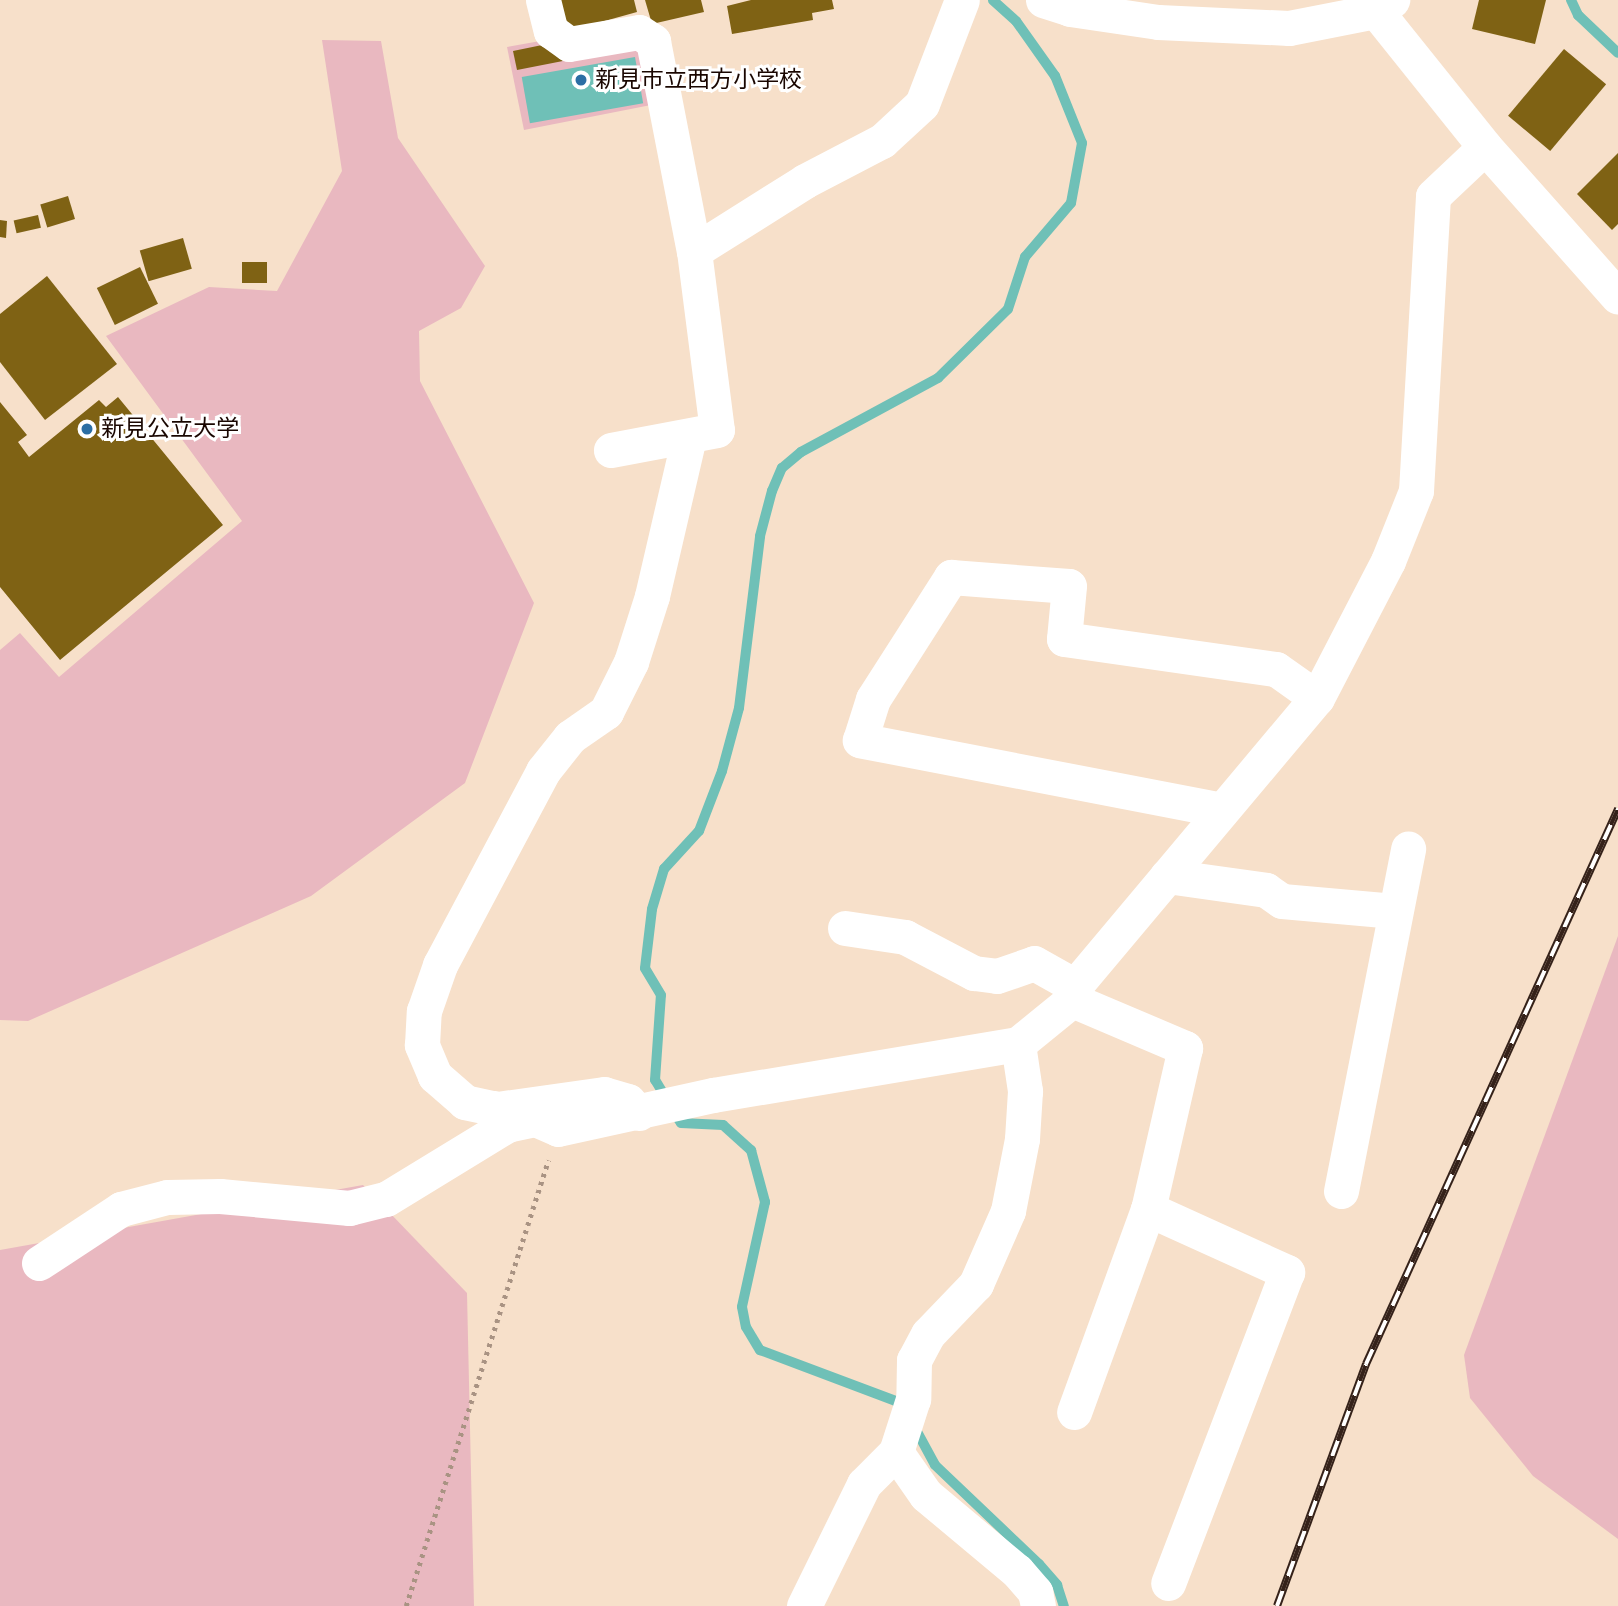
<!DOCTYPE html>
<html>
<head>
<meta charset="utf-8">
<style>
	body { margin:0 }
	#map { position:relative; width:1618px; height:1606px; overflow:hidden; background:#f7e0ca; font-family:"Roboto Condensed","Noto Sans JP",sans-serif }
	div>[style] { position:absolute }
	.green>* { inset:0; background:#e9b8c0 }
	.water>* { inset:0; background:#6fc0b7; transform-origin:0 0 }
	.stream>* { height:10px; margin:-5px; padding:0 5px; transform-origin:5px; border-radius:5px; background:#6fc0b7 }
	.building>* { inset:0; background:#7f6214; transform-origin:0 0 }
	.path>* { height:4.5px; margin-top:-2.25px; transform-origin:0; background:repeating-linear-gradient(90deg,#a99383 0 3.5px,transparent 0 8.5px) }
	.minor>* { height:35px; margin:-17.5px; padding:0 17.5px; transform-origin:17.5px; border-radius:17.5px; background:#fff }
	.primary>* { height:38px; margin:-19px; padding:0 19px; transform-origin:19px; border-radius:19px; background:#fff }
	.rail>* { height:8px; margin-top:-4px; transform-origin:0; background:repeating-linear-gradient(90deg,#fff 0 16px,#35221a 0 32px); box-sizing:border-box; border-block:2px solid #35221a }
	.dots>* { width:19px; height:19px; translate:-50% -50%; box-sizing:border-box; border:4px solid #fff; border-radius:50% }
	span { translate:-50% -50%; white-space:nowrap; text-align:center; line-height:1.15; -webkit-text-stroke:6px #fff; paint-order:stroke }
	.poi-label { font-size:23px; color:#190600 }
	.left { translate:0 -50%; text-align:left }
</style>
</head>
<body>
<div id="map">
	<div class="green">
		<i style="clip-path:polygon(322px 40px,381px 41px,398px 138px,485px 266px,461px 308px,419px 331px,420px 381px,534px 603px,465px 783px,311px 896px,28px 1021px,0 1020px,0 650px,20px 633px,59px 677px,242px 521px,106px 336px,209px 287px,277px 291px,342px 171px)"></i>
		<i style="clip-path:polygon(546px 40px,640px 48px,651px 105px,524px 130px,507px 47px)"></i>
		<i style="clip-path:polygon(1618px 936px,1618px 1539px,1533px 1476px,1470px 1398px,1464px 1355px)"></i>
		<i style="clip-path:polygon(363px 1185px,467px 1293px,474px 1606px,0 1606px,0 1250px)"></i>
	</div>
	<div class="water">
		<i style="left:635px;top:57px;width:47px;height:115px;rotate:80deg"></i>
	</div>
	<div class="stream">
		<i style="left:1571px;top:0;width:17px;rotate:65deg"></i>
		<i style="left:1578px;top:15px;width:55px;rotate:43.5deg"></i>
		<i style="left:666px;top:1098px;width:21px;rotate:-121deg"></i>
		<i style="left:655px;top:1080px;width:85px;rotate:-86deg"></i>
		<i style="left:661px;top:995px;width:31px;rotate:-121deg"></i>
		<i style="left:645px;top:968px;width:59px;rotate:-83.2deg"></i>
		<i style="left:652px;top:909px;width:42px;rotate:-73.3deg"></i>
		<i style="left:664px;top:869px;width:52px;rotate:-47.4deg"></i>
		<i style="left:699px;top:831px;width:64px;rotate:-69deg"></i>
		<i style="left:722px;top:771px;width:65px;rotate:-74.9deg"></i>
		<i style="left:739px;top:708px;width:173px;rotate:-83deg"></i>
		<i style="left:760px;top:536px;width:47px;rotate:-75.1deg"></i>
		<i style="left:772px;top:491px;width:25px;rotate:-67deg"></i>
		<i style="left:782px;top:468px;width:25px;rotate:-40deg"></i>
		<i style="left:801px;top:452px;width:156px;rotate:-28.4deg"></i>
		<i style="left:938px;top:378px;width:98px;rotate:-44.6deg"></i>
		<i style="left:1008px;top:309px;width:55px;rotate:-71.9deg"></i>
		<i style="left:1025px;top:257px;width:71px;rotate:-49.6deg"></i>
		<i style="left:1071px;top:203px;width:61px;rotate:-79.6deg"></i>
		<i style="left:1082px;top:143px;width:72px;rotate:-111.9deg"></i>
		<i style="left:1055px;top:76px;width:67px;rotate:-125.3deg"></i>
		<i style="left:1016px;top:21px;width:31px;rotate:-138deg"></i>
		<i style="left:673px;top:1111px;width:14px;rotate:56deg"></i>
		<i style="left:681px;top:1123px;width:42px;rotate:2.7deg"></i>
		<i style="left:723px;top:1125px;width:38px;rotate:42deg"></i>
		<i style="left:751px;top:1150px;width:54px;rotate:74.9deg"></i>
		<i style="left:765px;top:1202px;width:107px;rotate:102.4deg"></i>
		<i style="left:742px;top:1307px;width:20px;rotate:79deg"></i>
		<i style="left:746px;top:1327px;width:27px;rotate:59deg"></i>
		<i style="left:760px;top:1350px;width:145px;rotate:20.6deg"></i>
		<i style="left:896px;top:1401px;width:9px;rotate:54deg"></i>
		<i style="left:914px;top:1426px;width:44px;rotate:61.7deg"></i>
		<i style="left:935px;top:1465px;width:144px;rotate:43.6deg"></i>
		<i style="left:1039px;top:1564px;width:28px;rotate:49deg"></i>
		<i style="left:1057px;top:1585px;width:22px;rotate:72deg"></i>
	</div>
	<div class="building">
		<i style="clip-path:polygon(556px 0,634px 0,637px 12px,565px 32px)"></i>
		<i style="clip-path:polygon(645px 0,701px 0,704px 12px,652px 24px)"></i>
		<i style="clip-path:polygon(751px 0,832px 0,834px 9px,812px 13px,813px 20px,732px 34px,727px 6px)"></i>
		<i style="clip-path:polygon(1479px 0,1546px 0,1535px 44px,1472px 29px)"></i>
		<i style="clip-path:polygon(552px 43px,568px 60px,517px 70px,513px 51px)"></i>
		<i style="left:1564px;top:49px;width:55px;height:87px;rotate:40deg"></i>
		<i style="clip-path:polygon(1618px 153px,1618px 224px,1612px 230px,1577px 194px)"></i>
		<i style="left:68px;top:196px;width:24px;height:29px;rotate:73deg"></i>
		<i style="left:38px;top:215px;width:13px;height:25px;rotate:77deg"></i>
		<i style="clip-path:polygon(0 220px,7px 221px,6px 238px,0 237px)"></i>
		<i style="left:183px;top:238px;width:32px;height:45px;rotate:74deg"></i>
		<i style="left:242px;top:262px;width:25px;height:21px"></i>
		<i style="left:140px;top:267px;width:41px;height:48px;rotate:64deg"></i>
		<i style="clip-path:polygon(47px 276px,117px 364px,45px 420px,0 362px,0 314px)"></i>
		<i style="clip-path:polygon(118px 397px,223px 525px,60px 660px,0 587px,0 402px,27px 435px,18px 442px,29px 457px,99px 400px,106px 407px)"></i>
	</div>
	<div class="path">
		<i style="left:406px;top:1606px;width:468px;rotate:-72.3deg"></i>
	</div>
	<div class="minor">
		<i style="left:543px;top:0;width:32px;rotate:76deg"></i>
		<i style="left:551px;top:31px;width:22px;rotate:36deg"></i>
		<i style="left:569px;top:44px;width:71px;rotate:-9.7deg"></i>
		<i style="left:639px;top:32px;width:17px;rotate:33deg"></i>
		<i style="left:653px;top:41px;width:214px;rotate:79deg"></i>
		<i style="left:694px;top:251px;width:180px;rotate:82.7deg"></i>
		<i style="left:717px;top:430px;width:108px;rotate:169.3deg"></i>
		<i style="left:1043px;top:0;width:28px;rotate:18deg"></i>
		<i style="left:1070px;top:9px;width:89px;rotate:8.4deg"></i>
		<i style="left:1158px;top:22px;width:131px;rotate:2.6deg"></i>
		<i style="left:1289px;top:28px;width:89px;rotate:-11.1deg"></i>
		<i style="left:1376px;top:11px;width:174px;rotate:51.3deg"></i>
		<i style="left:1485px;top:147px;width:200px;rotate:48.4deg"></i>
		<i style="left:694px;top:251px;width:131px;rotate:-32.2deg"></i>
		<i style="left:805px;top:181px;width:87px;rotate:-27.5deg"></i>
		<i style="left:882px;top:141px;width:54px;rotate:-42.8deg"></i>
		<i style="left:922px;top:104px;width:111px;rotate:-69deg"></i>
		<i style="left:1222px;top:810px;width:369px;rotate:-169.1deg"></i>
		<i style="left:860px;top:740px;width:43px;rotate:-72.4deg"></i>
		<i style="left:873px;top:699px;width:145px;rotate:-57.4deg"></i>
		<i style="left:951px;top:577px;width:118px;rotate:4.4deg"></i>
		<i style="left:1069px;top:586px;width:53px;rotate:95.4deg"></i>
		<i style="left:1064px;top:639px;width:214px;rotate:8.1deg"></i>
		<i style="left:1276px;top:669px;width:50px;rotate:35.3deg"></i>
		<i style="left:1167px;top:876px;width:100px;rotate:8deg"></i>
		<i style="left:1266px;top:890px;width:19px;rotate:35deg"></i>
		<i style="left:1282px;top:901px;width:113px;rotate:5.1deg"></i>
		<i style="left:845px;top:928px;width:61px;rotate:8.5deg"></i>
		<i style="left:905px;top:937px;width:78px;rotate:27.6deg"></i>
		<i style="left:974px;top:973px;width:23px;rotate:7deg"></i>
		<i style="left:997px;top:976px;width:39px;rotate:-19deg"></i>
		<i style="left:1034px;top:963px;width:47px;rotate:29.3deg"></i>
		<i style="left:1072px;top:1000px;width:123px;rotate:23deg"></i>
		<i style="left:1185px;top:1048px;width:165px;rotate:102.9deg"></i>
		<i style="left:1148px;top:1209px;width:216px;rotate:110deg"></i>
		<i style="left:1018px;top:1044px;width:48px;rotate:81.5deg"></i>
		<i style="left:1025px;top:1091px;width:48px;rotate:93.6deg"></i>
		<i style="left:1022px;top:1139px;width:73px;rotate:101deg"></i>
		<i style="left:1008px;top:1211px;width:80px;rotate:113.7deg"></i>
		<i style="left:976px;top:1284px;width:69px;rotate:133.8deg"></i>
		<i style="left:928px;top:1334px;width:30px;rotate:118deg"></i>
		<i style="left:914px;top:1360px;width:39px;rotate:91deg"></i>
		<i style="left:913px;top:1399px;width:56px;rotate:107.8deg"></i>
		<i style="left:896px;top:1452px;width:52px;rotate:55.1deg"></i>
		<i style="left:926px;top:1495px;width:119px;rotate:39.9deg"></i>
		<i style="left:1017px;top:1571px;width:28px;rotate:49deg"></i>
		<i style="left:1035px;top:1592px;width:14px;rotate:78deg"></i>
		<i style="left:493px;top:1108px;width:22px;rotate:51deg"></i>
		<i style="left:507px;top:1125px;width:29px;rotate:-12deg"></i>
		<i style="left:535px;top:1119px;width:25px;rotate:23deg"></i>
		<i style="left:558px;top:1129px;width:159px;rotate:-12.4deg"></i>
		<i style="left:713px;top:1095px;width:309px;rotate:-9.5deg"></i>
		<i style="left:1018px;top:1044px;width:70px;rotate:-39.2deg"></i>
		<i style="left:1072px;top:1000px;width:14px;rotate:-78deg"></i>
		<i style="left:1075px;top:986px;width:376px;rotate:-50deg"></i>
		<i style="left:1317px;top:698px;width:154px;rotate:-62.6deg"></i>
		<i style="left:1388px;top:561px;width:75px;rotate:-68.2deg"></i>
		<i style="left:1416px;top:491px;width:295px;rotate:-86.7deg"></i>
		<i style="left:1433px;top:196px;width:71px;rotate:-43.3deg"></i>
		<i style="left:639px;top:1113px;width:16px;rotate:-133deg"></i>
		<i style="left:628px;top:1101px;width:25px;rotate:-164deg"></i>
		<i style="left:604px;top:1094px;width:108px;rotate:172deg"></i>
		<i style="left:497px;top:1109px;width:33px;rotate:-168deg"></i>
		<i style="left:465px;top:1102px;width:40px;rotate:-139deg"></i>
		<i style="left:435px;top:1076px;width:34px;rotate:-113deg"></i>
		<i style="left:422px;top:1045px;width:34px;rotate:-87deg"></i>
		<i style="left:424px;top:1011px;width:49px;rotate:-70.8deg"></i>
		<i style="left:440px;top:965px;width:220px;rotate:-62deg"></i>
		<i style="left:543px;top:771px;width:43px;rotate:-51.5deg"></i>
		<i style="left:570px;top:737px;width:44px;rotate:-34.8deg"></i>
		<i style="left:606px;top:712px;width:56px;rotate:-63.4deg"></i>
		<i style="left:631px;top:662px;width:69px;rotate:-72.3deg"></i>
		<i style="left:652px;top:596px;width:163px;rotate:-76.9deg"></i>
		<i style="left:1341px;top:1191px;width:349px;rotate:-78.9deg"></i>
		<i style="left:1148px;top:1209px;width:153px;rotate:24.4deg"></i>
		<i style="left:1287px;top:1272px;width:333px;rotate:110.9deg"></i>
		<i style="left:39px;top:1263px;width:98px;rotate:-33.4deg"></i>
		<i style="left:121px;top:1209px;width:48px;rotate:-14.6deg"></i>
		<i style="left:167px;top:1197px;width:53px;rotate:-1.1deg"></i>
		<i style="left:220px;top:1196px;width:130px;rotate:5.3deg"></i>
		<i style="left:349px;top:1208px;width:38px;rotate:-14deg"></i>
		<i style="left:386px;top:1199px;width:142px;rotate:-31.4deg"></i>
		<i style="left:804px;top:1606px;width:136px;rotate:-63.8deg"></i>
		<i style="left:864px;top:1484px;width:45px;rotate:-45deg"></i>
	</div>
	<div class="primary">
		<i style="left:1367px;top:0;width:14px;rotate:51deg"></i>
		<i style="left:1376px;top:11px;width:19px;rotate:-36deg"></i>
	</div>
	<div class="rail">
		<i style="left:1277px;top:1606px;width:258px;rotate:-69.8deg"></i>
		<i style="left:1366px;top:1364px;width:610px;rotate:-65.58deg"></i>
	</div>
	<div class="dots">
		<i style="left:581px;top:80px;background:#2b6ea4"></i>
		<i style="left:87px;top:429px;background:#2b6ea4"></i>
	</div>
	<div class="poi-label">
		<span class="left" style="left:595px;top:80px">新見市立西方小学校</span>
		<span class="left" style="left:101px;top:429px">新見公立大学</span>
	</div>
</div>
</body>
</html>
